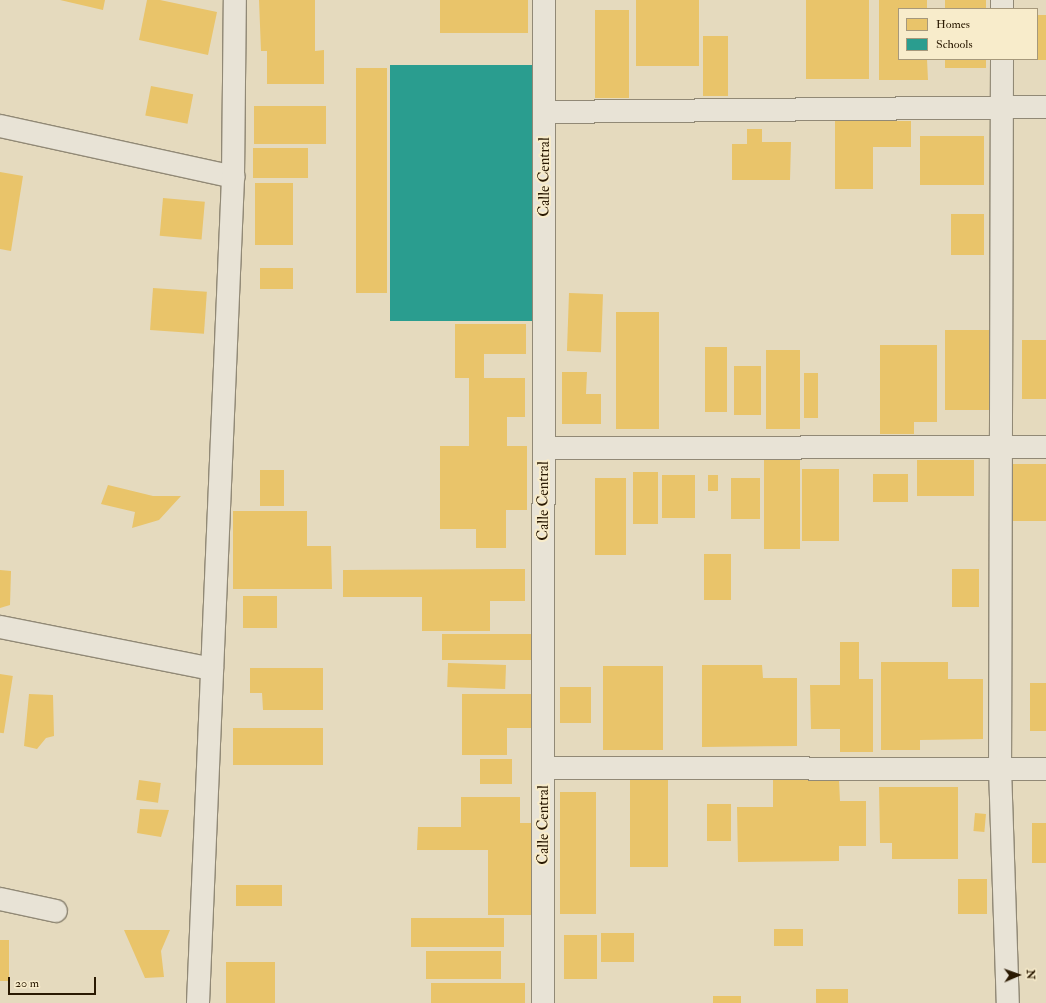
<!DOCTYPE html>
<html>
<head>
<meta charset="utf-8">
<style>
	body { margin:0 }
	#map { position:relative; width:1046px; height:1003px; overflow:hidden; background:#e5dabe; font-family:"IM FELL Double Pica",serif }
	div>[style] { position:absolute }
	.homes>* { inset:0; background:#e9c46a; transform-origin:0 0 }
	.schools>* { inset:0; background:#2a9d8f; transform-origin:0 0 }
	.roads { filter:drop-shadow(1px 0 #918976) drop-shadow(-1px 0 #918976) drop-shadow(0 1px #918976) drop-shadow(0 -1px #918976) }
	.minor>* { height:22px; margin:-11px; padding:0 11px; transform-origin:11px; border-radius:11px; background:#e8e3d6 }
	span { translate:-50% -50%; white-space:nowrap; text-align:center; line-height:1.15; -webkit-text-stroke:4px #f8eccb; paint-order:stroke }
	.street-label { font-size:15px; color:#2a1902 }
	.legend { position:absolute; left:898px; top:8px; width:140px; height:52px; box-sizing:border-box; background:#f8eccb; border:1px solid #a6987b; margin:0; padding:5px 7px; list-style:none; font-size:12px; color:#2a1902 }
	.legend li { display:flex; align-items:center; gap:8px; height:20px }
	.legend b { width:20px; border:1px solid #a6987b }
	.north { position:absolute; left:998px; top:955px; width:40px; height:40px; -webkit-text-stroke:3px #f8eccb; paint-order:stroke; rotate:88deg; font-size:11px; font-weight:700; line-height:16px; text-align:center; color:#2a1902 }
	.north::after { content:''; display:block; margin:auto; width:14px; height:18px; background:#2a1902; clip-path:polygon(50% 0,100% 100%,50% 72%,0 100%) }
	.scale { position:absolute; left:8px; top:977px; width:88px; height:18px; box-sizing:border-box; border:2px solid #2a1902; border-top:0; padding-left:5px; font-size:12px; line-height:14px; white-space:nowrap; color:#2a1902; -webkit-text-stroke:3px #f8eccb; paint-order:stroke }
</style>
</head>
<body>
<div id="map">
	<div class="homes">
		<i style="clip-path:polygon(60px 0,105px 0,103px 10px)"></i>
		<i style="clip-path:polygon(147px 0,160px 0,217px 12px,208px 55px,139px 40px)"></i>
		<i style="clip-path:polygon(259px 0,315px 0,315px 51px,324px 50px,324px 84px,267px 84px,267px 51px,261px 51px)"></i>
		<i style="left:440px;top:0;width:88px;height:33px"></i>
		<i style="left:636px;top:0;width:63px;height:66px"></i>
		<i style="left:806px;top:0;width:63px;height:79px"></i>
		<i style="clip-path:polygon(879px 0,927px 0,927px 9px,899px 9px,899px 59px,927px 59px,928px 80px,879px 80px)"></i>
		<i style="left:945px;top:0;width:41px;height:9px"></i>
		<i style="left:595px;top:10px;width:34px;height:88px"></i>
		<i style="left:1037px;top:15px;width:9px;height:45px"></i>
		<i style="left:703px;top:36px;width:25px;height:60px"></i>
		<i style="left:945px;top:59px;width:41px;height:9px"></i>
		<i style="left:356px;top:68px;width:31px;height:225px"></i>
		<i style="left:151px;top:86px;width:43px;height:30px;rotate:11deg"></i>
		<i style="left:254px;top:106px;width:72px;height:38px"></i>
		<i style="clip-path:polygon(835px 121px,911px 121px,911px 147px,873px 147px,873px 189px,835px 189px)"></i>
		<i style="clip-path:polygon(747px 129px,762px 129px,762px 142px,791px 142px,790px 180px,732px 180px,732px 144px,747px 144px)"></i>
		<i style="left:920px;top:136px;width:64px;height:49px"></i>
		<i style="left:253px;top:148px;width:55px;height:30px"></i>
		<i style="clip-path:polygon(0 172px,23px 176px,11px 251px,0 249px)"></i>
		<i style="left:293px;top:183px;width:62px;height:38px;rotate:90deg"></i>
		<i style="left:163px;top:198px;width:42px;height:38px;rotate:5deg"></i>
		<i style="left:951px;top:214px;width:33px;height:41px"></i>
		<i style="left:260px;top:268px;width:33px;height:21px"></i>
		<i style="left:153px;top:288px;width:54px;height:42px;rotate:4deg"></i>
		<i style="left:569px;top:293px;width:34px;height:58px;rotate:2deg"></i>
		<i style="left:616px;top:312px;width:43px;height:117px"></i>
		<i style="clip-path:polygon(455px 324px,526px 324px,526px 354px,484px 354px,484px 378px,525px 378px,525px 417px,507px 417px,507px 446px,527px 446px,527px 510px,506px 510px,506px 548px,476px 548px,476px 529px,440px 529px,440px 446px,469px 446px,469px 378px,455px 378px)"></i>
		<i style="left:945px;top:330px;width:46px;height:80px"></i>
		<i style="left:1022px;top:340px;width:24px;height:59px"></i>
		<i style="clip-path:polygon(880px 345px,937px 345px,937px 422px,914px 422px,914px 434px,880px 434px)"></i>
		<i style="left:705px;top:347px;width:22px;height:65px"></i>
		<i style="left:766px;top:350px;width:34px;height:79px"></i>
		<i style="left:734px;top:366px;width:27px;height:49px"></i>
		<i style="clip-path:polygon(562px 372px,587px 372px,586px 394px,601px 394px,601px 424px,562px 424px)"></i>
		<i style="left:804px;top:373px;width:14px;height:45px"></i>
		<i style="left:764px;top:456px;width:36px;height:93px"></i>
		<i style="left:974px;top:460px;width:36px;height:57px;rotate:90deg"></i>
		<i style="left:1012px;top:464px;width:34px;height:57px"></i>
		<i style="left:839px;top:469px;width:72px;height:37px;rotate:90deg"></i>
		<i style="left:260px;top:470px;width:24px;height:36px"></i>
		<i style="left:633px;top:472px;width:25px;height:52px"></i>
		<i style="left:908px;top:474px;width:28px;height:35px;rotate:90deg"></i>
		<i style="left:662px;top:475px;width:33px;height:43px"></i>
		<i style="left:708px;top:475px;width:10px;height:16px"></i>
		<i style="left:595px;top:478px;width:31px;height:77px"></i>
		<i style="left:731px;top:478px;width:29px;height:41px"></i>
		<i style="clip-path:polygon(108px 485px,153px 496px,181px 496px,159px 520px,132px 528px,135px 512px,101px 504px)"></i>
		<i style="clip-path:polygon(233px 511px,307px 511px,307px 546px,331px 546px,332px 589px,233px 589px)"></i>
		<i style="left:731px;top:554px;width:46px;height:27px;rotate:90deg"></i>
		<i style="clip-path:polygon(525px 569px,525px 601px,490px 601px,490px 631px,422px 631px,422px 597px,343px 597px,343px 570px)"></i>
		<i style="left:952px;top:569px;width:27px;height:38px"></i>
		<i style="clip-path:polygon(0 570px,11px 571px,10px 605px,0 608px)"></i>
		<i style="left:243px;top:596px;width:34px;height:32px"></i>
		<i style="left:442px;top:634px;width:89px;height:26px"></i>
		<i style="clip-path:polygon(840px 642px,859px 642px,859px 679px,873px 679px,873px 752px,840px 752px,840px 729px,811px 729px,810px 685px,840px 685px)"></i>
		<i style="clip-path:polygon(881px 662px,948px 662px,948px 679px,983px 679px,983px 739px,920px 740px,920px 750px,881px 750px)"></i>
		<i style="left:506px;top:665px;width:24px;height:58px;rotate:92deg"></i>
		<i style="clip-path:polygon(702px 665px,762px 665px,763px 678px,797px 678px,797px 746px,702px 747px)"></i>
		<i style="left:663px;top:666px;width:84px;height:60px;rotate:90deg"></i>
		<i style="clip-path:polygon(250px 668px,323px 668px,323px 710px,263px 710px,262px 693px,250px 693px)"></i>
		<i style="left:0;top:674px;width:13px;height:58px;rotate:9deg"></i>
		<i style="left:1030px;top:683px;width:16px;height:48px"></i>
		<i style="left:560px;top:687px;width:31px;height:36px"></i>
		<i style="clip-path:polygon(29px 694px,53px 695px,54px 736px,46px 738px,37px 749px,24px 746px)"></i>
		<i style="clip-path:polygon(462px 694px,532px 694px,532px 728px,507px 728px,507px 755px,462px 755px)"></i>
		<i style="left:233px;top:728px;width:90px;height:37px"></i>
		<i style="left:480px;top:759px;width:32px;height:25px"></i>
		<i style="left:630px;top:778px;width:38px;height:89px"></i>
		<i style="left:139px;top:780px;width:22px;height:20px;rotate:8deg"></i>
		<i style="clip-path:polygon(773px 780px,839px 780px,840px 801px,866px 801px,866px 846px,839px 846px,839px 861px,738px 862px,737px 807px,773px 807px)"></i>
		<i style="clip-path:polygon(879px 787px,958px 787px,958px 859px,892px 859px,892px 843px,880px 843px)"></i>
		<i style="left:560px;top:792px;width:36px;height:122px"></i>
		<i style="clip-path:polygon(461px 797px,520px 797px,520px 823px,531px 823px,531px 915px,488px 915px,488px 850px,417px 850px,418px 827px,461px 827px)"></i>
		<i style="left:707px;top:804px;width:24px;height:37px"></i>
		<i style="clip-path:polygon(140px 809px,169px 810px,161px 837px,137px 833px)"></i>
		<i style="left:975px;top:813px;width:11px;height:18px;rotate:5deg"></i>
		<i style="left:1032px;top:823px;width:14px;height:40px"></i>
		<i style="left:958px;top:879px;width:29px;height:35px"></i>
		<i style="left:236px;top:885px;width:46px;height:21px"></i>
		<i style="left:411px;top:918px;width:93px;height:29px"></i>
		<i style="left:774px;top:929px;width:29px;height:17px"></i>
		<i style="clip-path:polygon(124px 930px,170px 930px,161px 951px,164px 977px,145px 978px)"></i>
		<i style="left:601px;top:933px;width:33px;height:29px"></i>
		<i style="left:564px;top:935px;width:33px;height:44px"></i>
		<i style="left:9px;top:940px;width:41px;height:9px;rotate:90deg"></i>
		<i style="left:426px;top:951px;width:75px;height:28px"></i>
		<i style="left:226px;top:962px;width:49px;height:41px"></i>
		<i style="left:431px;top:983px;width:94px;height:20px"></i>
		<i style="left:816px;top:989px;width:32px;height:14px"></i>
		<i style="left:713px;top:996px;width:28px;height:7px"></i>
	</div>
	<div class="schools">
		<i style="left:390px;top:65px;width:151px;height:256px"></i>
	</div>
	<div class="roads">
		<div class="minor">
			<i style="left:1002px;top:0;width:9px;rotate:90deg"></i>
			<i style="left:1002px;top:59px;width:709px;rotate:90.16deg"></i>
			<i style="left:1000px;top:768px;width:235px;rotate:88.1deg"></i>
			<i style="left:545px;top:112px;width:501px;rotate:-0.57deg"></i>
			<i style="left:0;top:126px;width:239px;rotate:12.3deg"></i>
			<i style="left:544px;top:448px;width:502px;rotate:-0.11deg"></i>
			<i style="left:0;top:627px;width:216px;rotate:11.2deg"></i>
			<i style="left:544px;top:768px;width:502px;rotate:0.11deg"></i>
			<i style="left:0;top:899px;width:57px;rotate:12.1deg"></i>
			<i style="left:198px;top:1003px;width:827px;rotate:-87.57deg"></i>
			<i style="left:233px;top:177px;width:177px;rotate:-89.4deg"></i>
			<i style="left:543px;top:1003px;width:1003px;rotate:-89.94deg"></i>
		</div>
	</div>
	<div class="street-label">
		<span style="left:545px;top:177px;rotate:-90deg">Calle Central</span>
		<span style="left:544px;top:501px;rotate:-90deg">Calle Central</span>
		<span style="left:544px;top:825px;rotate:-90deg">Calle Central</span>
	</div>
	<ul class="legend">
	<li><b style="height:11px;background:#e9c46a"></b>Homes</li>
	<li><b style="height:11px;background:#2a9d8f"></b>Schools</li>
	</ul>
	<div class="north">N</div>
	<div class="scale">20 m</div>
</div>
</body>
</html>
